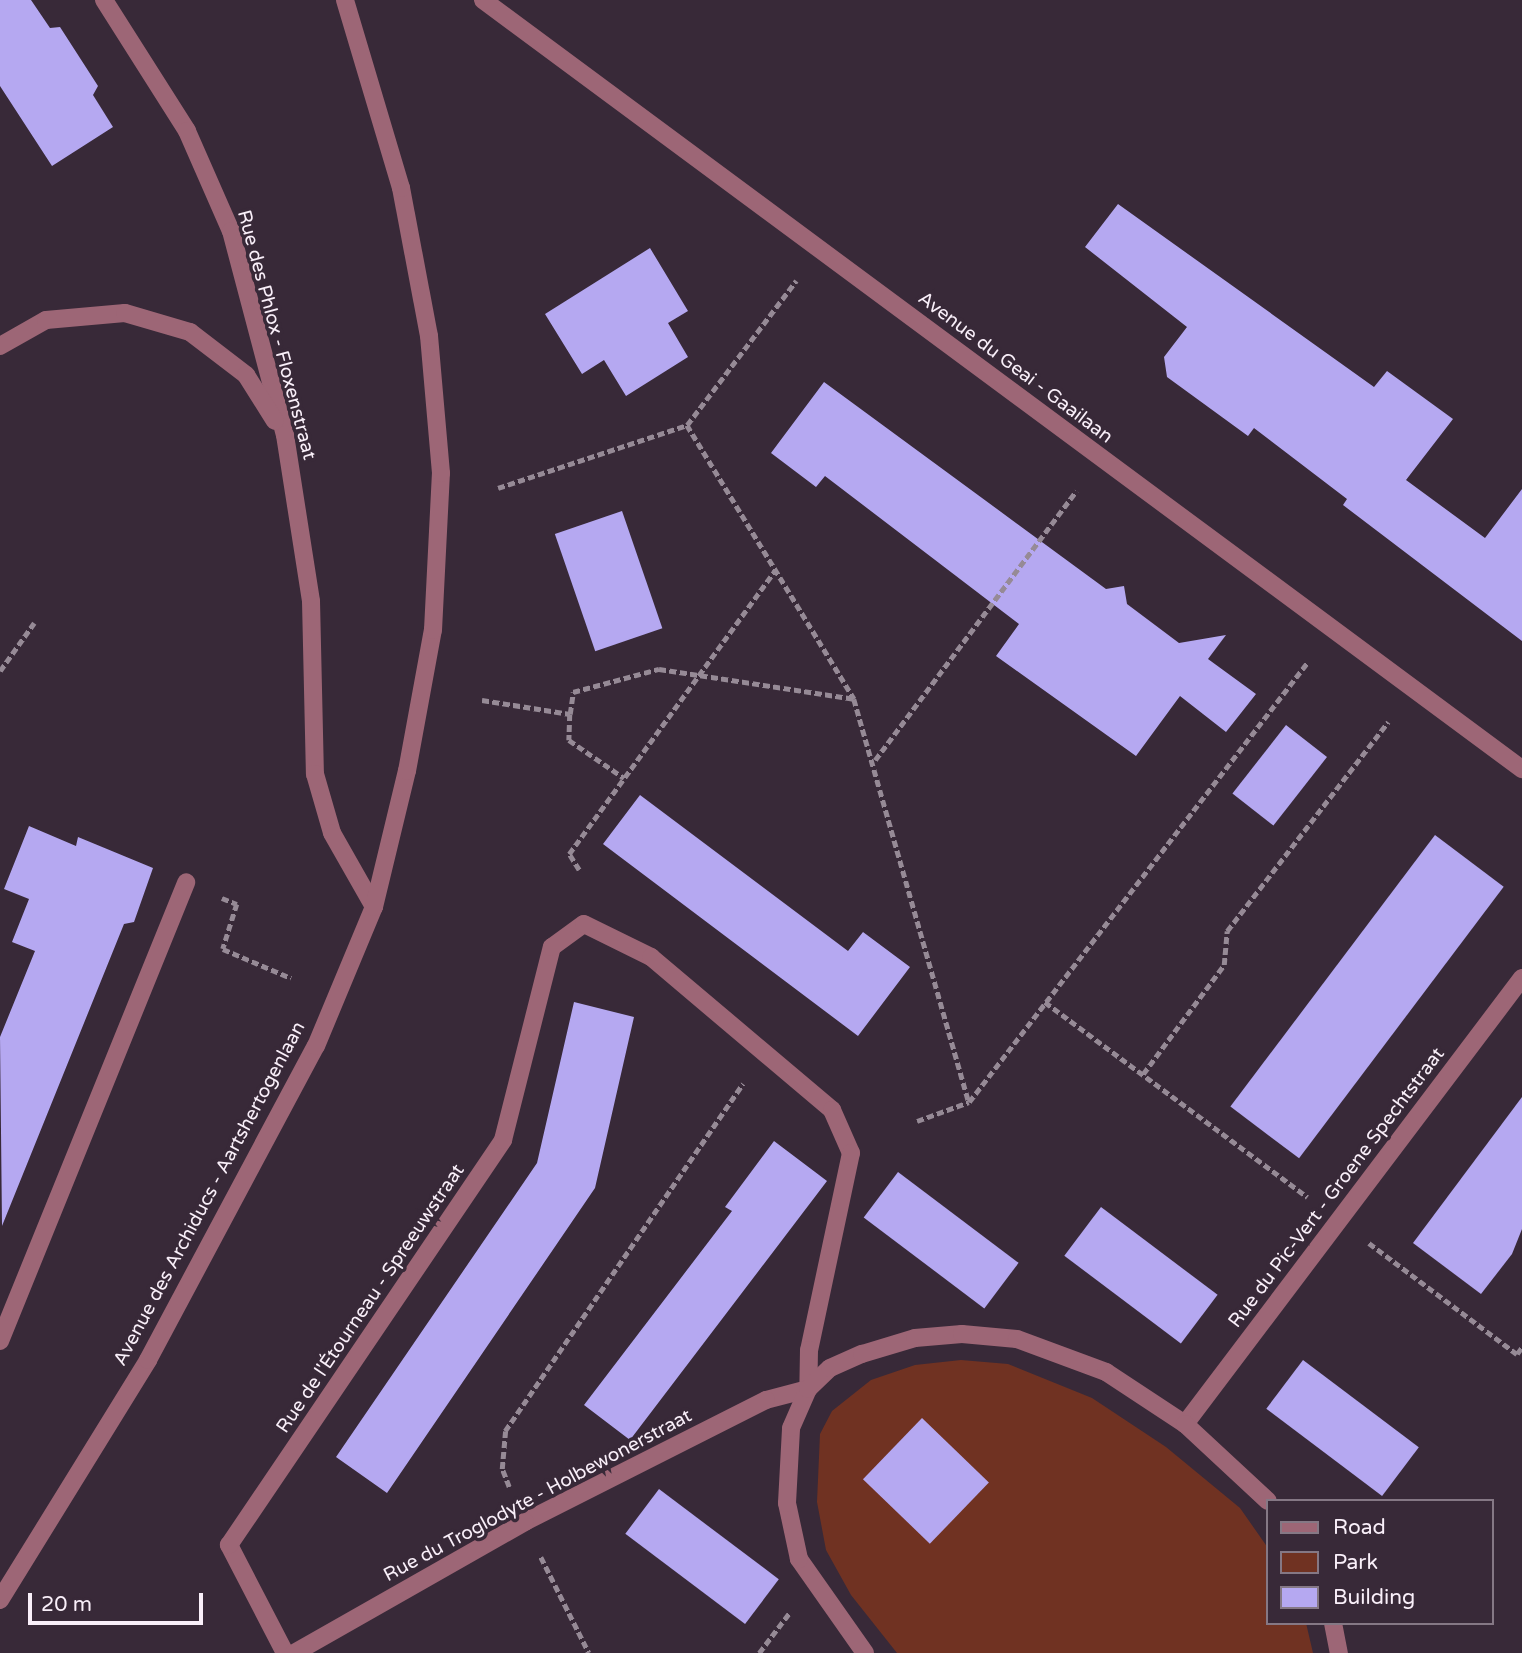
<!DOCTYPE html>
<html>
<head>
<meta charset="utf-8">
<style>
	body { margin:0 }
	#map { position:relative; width:1522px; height:1653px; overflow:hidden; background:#382938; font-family:"Varela Round",sans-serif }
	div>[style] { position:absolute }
	.green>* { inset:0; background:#703222 }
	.building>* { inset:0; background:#b5a8f1; transform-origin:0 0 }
	.path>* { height:4.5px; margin-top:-2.25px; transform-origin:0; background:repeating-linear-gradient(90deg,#968a96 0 7px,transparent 0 10.5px) }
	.minor>* { height:18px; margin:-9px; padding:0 9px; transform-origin:9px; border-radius:9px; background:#9d6676 }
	span { translate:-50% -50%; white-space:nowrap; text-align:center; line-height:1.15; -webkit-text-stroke:7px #382938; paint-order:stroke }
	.street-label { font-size:19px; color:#f9eff9 }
	.legend { position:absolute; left:1266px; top:1499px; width:228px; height:126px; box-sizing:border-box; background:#382938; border:2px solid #857885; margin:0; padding:9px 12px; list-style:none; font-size:21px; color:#f9eff9 }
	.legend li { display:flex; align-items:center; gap:14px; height:35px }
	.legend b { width:35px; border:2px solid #857885 }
	.scale { position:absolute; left:28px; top:1593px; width:175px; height:32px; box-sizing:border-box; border:4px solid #f9eff9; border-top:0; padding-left:9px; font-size:21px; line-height:24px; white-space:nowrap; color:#f9eff9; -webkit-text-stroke:5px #382938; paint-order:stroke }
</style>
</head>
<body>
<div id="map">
	<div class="green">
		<i style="clip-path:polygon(961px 1360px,1008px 1364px,1092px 1398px,1166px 1447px,1240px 1508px,1268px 1548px,1268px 1623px,1306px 1623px,1313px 1653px,897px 1653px,851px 1595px,826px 1550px,817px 1502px,820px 1434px,832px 1411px,871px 1380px,915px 1365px)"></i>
	</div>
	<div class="building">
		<i style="clip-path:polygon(0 0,31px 0,50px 28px,60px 27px,98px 86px,93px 95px,113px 127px,52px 166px,0 86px)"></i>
		<i style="clip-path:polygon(1118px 204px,1374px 387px,1387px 371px,1453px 419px,1406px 480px,1485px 538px,1522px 489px,1522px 641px,1343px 505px,1347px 499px,1254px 428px,1248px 436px,1167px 377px,1164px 357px,1187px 327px,1085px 247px)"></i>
		<i style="clip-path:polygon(650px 248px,688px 311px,668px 323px,688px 357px,626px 396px,604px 360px,582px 374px,545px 314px)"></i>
		<i style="clip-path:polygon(824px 382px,1106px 589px,1124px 586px,1127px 604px,1179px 643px,1226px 635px,1208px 659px,1256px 694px,1226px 732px,1180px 696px,1136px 756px,996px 656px,1019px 624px,825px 476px,816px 487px,771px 453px)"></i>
		<i style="left:622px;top:511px;width:124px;height:71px;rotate:71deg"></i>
		<i style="left:1286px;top:725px;width:52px;height:87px;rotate:38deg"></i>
		<i style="clip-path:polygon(640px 795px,848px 951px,863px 932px,910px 967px,858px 1036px,603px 844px)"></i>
		<i style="clip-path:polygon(29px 826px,76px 846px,78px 837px,153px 868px,134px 922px,124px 924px,2px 1226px,0 1037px,35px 951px,12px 942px,29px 899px,4px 889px)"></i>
		<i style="left:1435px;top:835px;width:86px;height:340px;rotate:37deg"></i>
		<i style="clip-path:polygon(574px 1002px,634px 1017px,595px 1188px,387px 1493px,336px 1457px,537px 1163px)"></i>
		<i style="clip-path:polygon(1522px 1097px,1522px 1229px,1512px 1254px,1481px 1294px,1413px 1243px)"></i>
		<i style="clip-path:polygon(774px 1141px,827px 1181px,630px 1440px,584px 1405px,732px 1211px,725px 1207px)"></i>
		<i style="left:898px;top:1172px;width:151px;height:57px;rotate:37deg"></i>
		<i style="left:1101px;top:1207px;width:146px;height:61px;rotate:37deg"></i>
		<i style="left:1303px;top:1360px;width:145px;height:61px;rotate:37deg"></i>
		<i style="left:922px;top:1418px;width:93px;height:85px;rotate:44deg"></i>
		<i style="left:659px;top:1489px;width:150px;height:56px;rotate:37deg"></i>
	</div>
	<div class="path">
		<i style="left:687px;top:425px;width:321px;rotate:58.6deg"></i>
		<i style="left:854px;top:699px;width:419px;rotate:74.1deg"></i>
		<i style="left:498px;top:488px;width:199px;rotate:-18.4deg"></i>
		<i style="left:687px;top:425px;width:181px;rotate:-52.9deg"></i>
		<i style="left:0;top:671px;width:59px;rotate:-54.7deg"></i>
		<i style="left:482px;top:700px;width:89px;rotate:9deg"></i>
		<i style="left:570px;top:714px;width:26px;rotate:92deg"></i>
		<i style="left:569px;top:740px;width:67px;rotate:34.6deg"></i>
		<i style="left:570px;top:714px;width:22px;rotate:-82deg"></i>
		<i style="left:573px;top:692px;width:89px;rotate:-15deg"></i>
		<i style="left:659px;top:669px;width:197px;rotate:8.7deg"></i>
		<i style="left:875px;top:760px;width:336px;rotate:-53.2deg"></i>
		<i style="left:579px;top:870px;width:19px;rotate:-122deg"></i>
		<i style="left:569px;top:854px;width:351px;rotate:-54deg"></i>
		<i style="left:222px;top:898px;width:16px;rotate:22deg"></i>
		<i style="left:237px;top:904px;width:47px;rotate:107.3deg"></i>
		<i style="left:223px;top:949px;width:74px;rotate:23.1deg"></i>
		<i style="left:1045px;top:1002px;width:327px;rotate:36.6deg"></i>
		<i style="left:1143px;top:1074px;width:136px;rotate:-53.4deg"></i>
		<i style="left:1224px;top:965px;width:34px;rotate:-85deg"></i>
		<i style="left:1227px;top:931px;width:264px;rotate:-52.4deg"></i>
		<i style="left:917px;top:1121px;width:55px;rotate:-20.1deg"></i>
		<i style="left:969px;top:1102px;width:554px;rotate:-52.41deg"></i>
		<i style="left:1369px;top:1243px;width:185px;rotate:36.9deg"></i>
		<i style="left:1517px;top:1354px;width:9px;rotate:-54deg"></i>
		<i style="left:509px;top:1487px;width:19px;rotate:-111deg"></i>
		<i style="left:502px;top:1469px;width:38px;rotate:-85deg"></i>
		<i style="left:505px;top:1431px;width:421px;rotate:-55.6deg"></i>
		<i style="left:541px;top:1557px;width:107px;rotate:63.4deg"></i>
		<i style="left:759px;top:1653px;width:51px;rotate:-52.9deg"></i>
	</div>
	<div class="minor">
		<i style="left:104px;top:0;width:155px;rotate:57.6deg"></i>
		<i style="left:187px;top:131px;width:109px;rotate:66.3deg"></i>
		<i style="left:231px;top:231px;width:211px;rotate:75.2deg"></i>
		<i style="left:285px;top:435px;width:168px;rotate:81.1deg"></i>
		<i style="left:311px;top:601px;width:173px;rotate:88.7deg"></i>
		<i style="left:315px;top:774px;width:61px;rotate:73.9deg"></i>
		<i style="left:332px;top:833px;width:85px;rotate:60.4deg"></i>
		<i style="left:483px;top:0;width:1293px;rotate:36.51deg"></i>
		<i style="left:0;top:346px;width:53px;rotate:-29.5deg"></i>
		<i style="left:46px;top:320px;width:79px;rotate:-5.1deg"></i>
		<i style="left:125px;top:313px;width:68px;rotate:16.3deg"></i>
		<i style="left:190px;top:332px;width:71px;rotate:37.5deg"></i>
		<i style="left:246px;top:375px;width:54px;rotate:57.8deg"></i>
		<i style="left:0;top:1341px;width:495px;rotate:-67.9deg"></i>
		<i style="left:1185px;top:1424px;width:559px;rotate:-52.93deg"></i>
		<i style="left:0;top:1600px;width:282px;rotate:-58.3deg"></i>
		<i style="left:148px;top:1360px;width:356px;rotate:-61.9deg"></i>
		<i style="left:316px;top:1046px;width:151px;rotate:-67.4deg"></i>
		<i style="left:374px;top:907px;width:140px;rotate:-76.4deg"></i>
		<i style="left:407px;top:771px;width:143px;rotate:-79.6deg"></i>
		<i style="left:433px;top:630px;width:157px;rotate:-87.1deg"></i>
		<i style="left:441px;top:473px;width:138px;rotate:-95deg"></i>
		<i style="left:429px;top:336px;width:151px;rotate:-100.7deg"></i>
		<i style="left:401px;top:188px;width:196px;rotate:-106.6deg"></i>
		<i style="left:1333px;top:1623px;width:31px;rotate:79deg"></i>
		<i style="left:285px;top:1653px;width:122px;rotate:-117.4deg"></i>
		<i style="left:229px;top:1545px;width:489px;rotate:-55.9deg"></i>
		<i style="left:503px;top:1140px;width:199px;rotate:-75.8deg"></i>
		<i style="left:552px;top:947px;width:39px;rotate:-36deg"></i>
		<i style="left:584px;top:924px;width:75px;rotate:26.2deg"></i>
		<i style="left:651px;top:957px;width:237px;rotate:40.2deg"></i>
		<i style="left:832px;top:1110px;width:47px;rotate:66.2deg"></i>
		<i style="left:851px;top:1153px;width:201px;rotate:102deg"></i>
		<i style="left:809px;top:1350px;width:39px;rotate:91deg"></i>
		<i style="left:808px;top:1389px;width:43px;rotate:165.3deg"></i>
		<i style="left:766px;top:1400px;width:270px;rotate:153.2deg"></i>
		<i style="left:525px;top:1522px;width:266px;rotate:150.4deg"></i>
		<i style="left:865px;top:1653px;width:115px;rotate:-125.1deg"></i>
		<i style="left:799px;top:1559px;width:57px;rotate:-102.1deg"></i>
		<i style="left:787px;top:1503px;width:75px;rotate:-86.9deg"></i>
		<i style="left:791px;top:1428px;width:43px;rotate:-66.4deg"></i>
		<i style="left:808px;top:1389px;width:30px;rotate:-44deg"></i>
		<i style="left:830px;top:1368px;width:35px;rotate:-24deg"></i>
		<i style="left:862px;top:1354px;width:55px;rotate:-16.8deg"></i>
		<i style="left:915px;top:1338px;width:47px;rotate:-4.9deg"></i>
		<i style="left:962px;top:1334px;width:55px;rotate:5.2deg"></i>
		<i style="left:1017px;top:1339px;width:95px;rotate:20.3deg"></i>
		<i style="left:1106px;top:1372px;width:95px;rotate:33.4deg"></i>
		<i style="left:1185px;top:1424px;width:113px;rotate:42.9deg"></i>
	</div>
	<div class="street-label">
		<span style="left:276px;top:335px;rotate:75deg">Rue des Phlox - Floxenstraat</span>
		<span style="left:1015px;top:368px;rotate:37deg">Avenue du Geai - Gaailaan</span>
		<span style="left:1337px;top:1188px;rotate:-53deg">Rue du Pic-Vert - Groene Spechtstraat</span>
		<span style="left:210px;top:1194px;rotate:-62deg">Avenue des Archiducs - Aartshertogenlaan</span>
		<span style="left:371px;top:1299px;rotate:-56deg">Rue de l'Étourneau - Spreeuwstraat</span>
		<span style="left:538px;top:1496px;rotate:-28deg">Rue du Troglodyte - Holbewonerstraat</span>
	</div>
	<ul class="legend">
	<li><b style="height:9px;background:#9d6676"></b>Road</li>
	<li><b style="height:19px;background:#703222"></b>Park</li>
	<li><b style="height:19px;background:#b5a8f1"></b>Building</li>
	</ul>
	<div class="scale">20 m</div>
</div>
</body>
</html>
